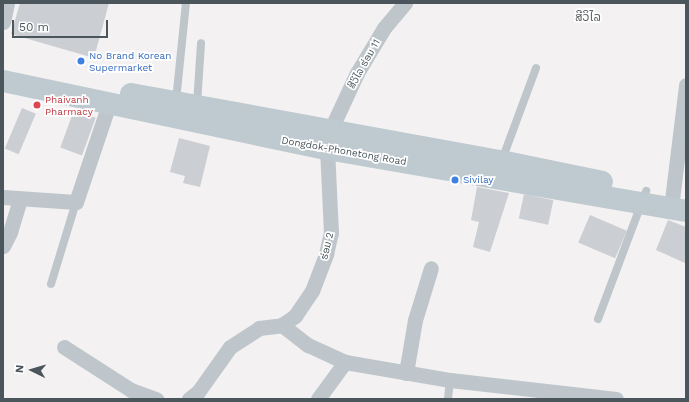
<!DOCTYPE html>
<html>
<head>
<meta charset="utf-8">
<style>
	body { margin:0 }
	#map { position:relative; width:689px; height:402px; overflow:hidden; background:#f3f1f1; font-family:"Work Sans","Noto Sans Lao",sans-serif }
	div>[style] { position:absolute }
	.building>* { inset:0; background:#cbced2; transform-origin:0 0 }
	.service>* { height:8px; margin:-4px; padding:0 4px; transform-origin:4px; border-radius:4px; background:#bec6cb }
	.minor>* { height:15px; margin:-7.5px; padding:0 7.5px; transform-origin:7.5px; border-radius:7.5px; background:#bec6cb }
	.secondary>* { height:22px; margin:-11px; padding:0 11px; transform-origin:11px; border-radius:11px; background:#bec9d0 }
	.dots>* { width:11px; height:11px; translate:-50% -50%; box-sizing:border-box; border:2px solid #fff; border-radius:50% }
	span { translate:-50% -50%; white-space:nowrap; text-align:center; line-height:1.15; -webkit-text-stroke:3.5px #fff; paint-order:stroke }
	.shop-label { font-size:10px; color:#366cbe }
	.left { translate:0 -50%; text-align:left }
	.street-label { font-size:10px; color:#4a565c }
	.health-label { font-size:10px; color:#be3a42 }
	.quarter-label { font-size:12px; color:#5e6264 }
	.frame { position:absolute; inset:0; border:4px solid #4a565c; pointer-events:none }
	.north { position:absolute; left:12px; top:350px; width:40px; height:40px; -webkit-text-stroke:3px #fff; paint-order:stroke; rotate:275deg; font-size:11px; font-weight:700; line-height:16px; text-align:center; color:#4a565c }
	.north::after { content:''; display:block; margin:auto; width:14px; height:18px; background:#4a565c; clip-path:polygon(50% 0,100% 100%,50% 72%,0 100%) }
	.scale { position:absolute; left:12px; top:20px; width:96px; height:18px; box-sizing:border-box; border:2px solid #4a565c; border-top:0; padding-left:5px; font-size:12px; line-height:14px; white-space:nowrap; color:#4a565c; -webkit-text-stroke:3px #fff; paint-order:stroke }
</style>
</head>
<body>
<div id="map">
	<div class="building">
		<i style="clip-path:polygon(20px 3px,109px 3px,94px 58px,11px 34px)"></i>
		<i style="left:22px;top:108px;width:15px;height:44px;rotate:23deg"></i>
		<i style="left:74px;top:110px;width:23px;height:40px;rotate:20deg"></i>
		<i style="clip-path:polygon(179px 138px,210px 146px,200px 187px,183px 183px,185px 176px,170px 172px)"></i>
		<i style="clip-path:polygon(477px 187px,509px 193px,490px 252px,473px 247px,479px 222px,471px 220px)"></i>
		<i style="left:524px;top:194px;width:30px;height:25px;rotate:12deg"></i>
		<i style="left:590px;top:215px;width:40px;height:30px;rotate:23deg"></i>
		<i style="clip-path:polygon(668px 220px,686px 227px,685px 263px,656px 250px)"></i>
	</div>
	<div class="service">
		<i style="left:176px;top:101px;width:99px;rotate:-84.2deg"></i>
		<i style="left:197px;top:104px;width:61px;rotate:-86.2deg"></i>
		<i style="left:502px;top:160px;width:98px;rotate:-69.7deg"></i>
		<i style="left:51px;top:284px;width:86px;rotate:-73deg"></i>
		<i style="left:598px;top:319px;width:137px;rotate:-69.4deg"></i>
		<i style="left:448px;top:399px;width:19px;rotate:-84deg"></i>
	</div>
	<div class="minor">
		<i style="left:3px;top:22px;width:19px;rotate:-78deg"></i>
		<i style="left:3px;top:197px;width:73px;rotate:3.9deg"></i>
		<i style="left:76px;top:202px;width:103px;rotate:-71.4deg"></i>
		<i style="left:671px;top:208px;width:124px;rotate:-83deg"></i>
		<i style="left:3px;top:246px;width:16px;rotate:-63deg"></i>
		<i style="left:10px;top:232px;width:34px;rotate:-73deg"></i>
		<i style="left:282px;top:325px;width:16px;rotate:-35deg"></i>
		<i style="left:295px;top:316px;width:30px;rotate:-56deg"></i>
		<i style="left:312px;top:291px;width:40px;rotate:-69deg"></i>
		<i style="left:326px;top:254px;width:22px;rotate:-77deg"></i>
		<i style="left:331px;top:233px;width:84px;rotate:-92.7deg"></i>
		<i style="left:327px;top:149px;width:20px;rotate:-79deg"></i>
		<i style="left:331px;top:129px;width:62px;rotate:-65.1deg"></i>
		<i style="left:357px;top:73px;width:52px;rotate:-59deg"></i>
		<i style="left:384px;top:28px;width:33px;rotate:-50deg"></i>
		<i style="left:64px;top:347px;width:80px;rotate:32.7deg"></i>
		<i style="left:131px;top:390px;width:27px;rotate:20deg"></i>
		<i style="left:406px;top:373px;width:54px;rotate:-80.4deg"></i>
		<i style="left:415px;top:320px;width:54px;rotate:-72.9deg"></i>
		<i style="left:189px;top:399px;width:11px;rotate:-38deg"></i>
		<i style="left:198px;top:392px;width:55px;rotate:-54.6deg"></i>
		<i style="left:230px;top:347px;width:35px;rotate:-33deg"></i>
		<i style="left:259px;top:328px;width:23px;rotate:-7deg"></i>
		<i style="left:282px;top:325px;width:33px;rotate:38deg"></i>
		<i style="left:308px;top:345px;width:41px;rotate:24.7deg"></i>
		<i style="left:345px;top:362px;width:107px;rotate:9.7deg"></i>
		<i style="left:450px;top:380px;width:167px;rotate:6.5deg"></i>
		<i style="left:318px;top:399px;width:46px;rotate:-53.9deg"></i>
	</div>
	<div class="secondary">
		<i style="left:3px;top:81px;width:331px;rotate:11.9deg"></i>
		<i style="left:327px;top:149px;width:364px;rotate:9.8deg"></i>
		<i style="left:131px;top:94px;width:376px;rotate:10.3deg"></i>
		<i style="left:501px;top:161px;width:103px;rotate:11.7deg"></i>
	</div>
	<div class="dots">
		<i style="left:81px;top:61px;background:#3f7fe0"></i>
		<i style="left:37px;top:105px;background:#e0444e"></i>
		<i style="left:455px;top:180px;background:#3f7fe0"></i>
	</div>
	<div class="shop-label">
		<span class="left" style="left:89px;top:61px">No Brand Korean<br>Supermarket</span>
		<span class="left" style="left:463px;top:180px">Sivilay</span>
	</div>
	<div class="street-label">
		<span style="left:364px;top:64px;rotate:-61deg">ສີວິໄລ ຮ່ອມ 11</span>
		<span style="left:344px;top:151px;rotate:10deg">Dongdok-Phonetong Road</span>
		<span style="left:327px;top:246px;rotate:-77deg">ຮ່ອມ 2</span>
	</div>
	<div class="health-label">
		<span class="left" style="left:45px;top:105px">Phaivanh<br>Pharmacy</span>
	</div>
	<div class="quarter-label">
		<span style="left:588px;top:18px">ສີວິໄລ</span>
	</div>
	<div class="frame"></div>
	<div class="north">N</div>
	<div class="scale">50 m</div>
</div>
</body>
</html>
